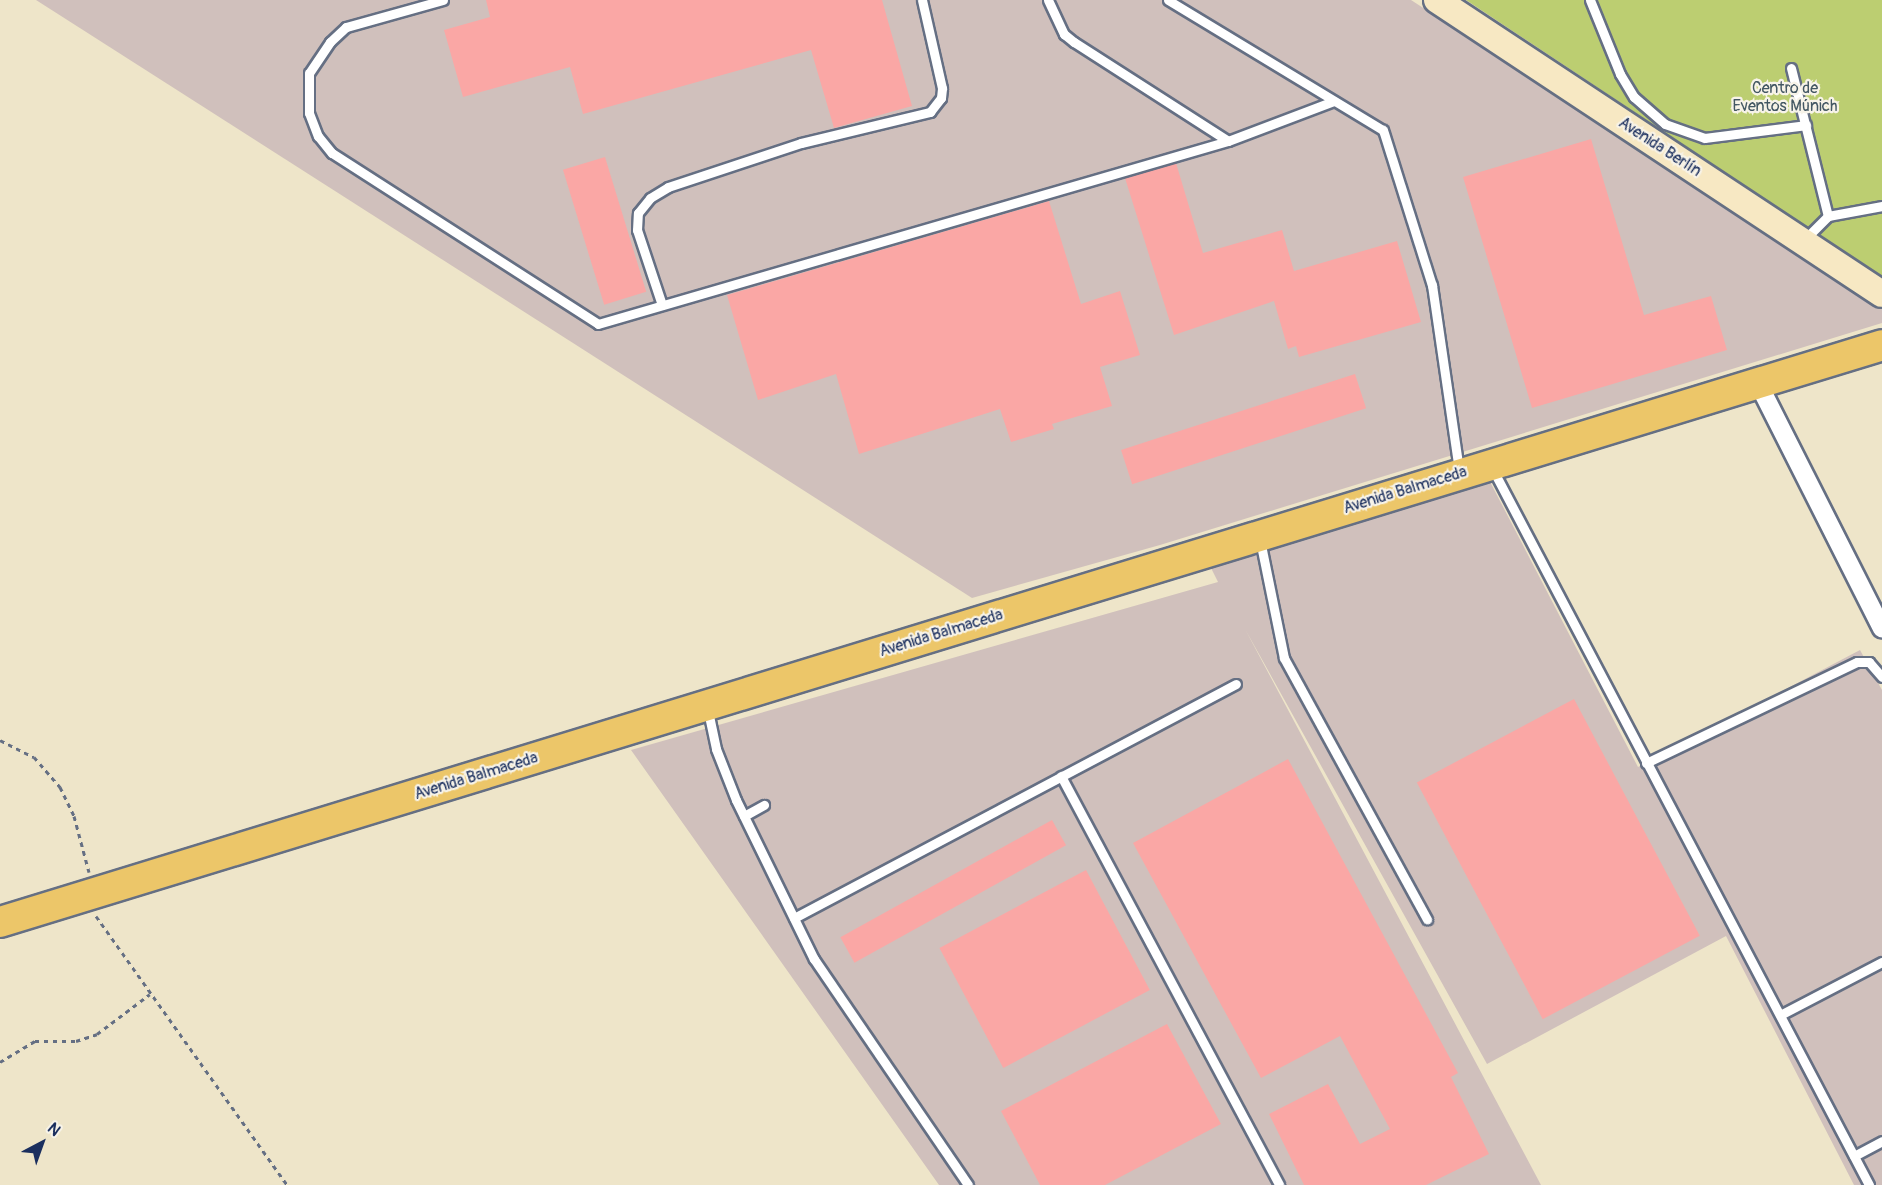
<!DOCTYPE html>
<html>
<head>
<meta charset="utf-8">
<style>
	body { margin:0 }
	#map { position:relative; width:1882px; height:1185px; overflow:hidden; background:#eee5c9; font-family:Pangolin,sans-serif }
	div>[style] { position:absolute }
	.industrial>* { inset:0; background:#d0c0bc }
	.green>* { inset:0; background:#bcce71 }
	.building>* { inset:0; background:#faa7a5; transform-origin:0 0 }
	.path>* { height:3px; margin-top:-1.5px; transform-origin:0; background:repeating-linear-gradient(90deg,#656f83 0 4.5px,transparent 0 9px) }
	.roads { filter:drop-shadow(2px 0 #656f83) drop-shadow(-2px 0 #656f83) drop-shadow(0 2px #656f83) drop-shadow(0 -2px #656f83) }
	.lane>* { height:9px; margin:-4.5px; padding:0 4.5px; transform-origin:4.5px; border-radius:4.5px; background:#fff }
	.street>* { height:18px; margin:-9px; padding:0 9px; transform-origin:9px; border-radius:9px; background:#fff }
	.secondary>* { height:26px; margin:-13px; padding:0 13px; transform-origin:13px; border-radius:13px; background:#f7e8c3 }
	.primary>* { height:30px; margin:-15px; padding:0 15px; transform-origin:15px; border-radius:15px; background:#ecc669 }
	span { translate:-50% -50%; white-space:nowrap; text-align:center; line-height:1.15; -webkit-text-stroke:4.5px #f7f3e8; paint-order:stroke }
	.park-label { font-size:16px; color:#435763 }
	.street-label { font-size:16px; color:#1b2f5e }
	.north { position:absolute; left:12px; top:1113px; width:60px; height:60px; -webkit-text-stroke:4px #f7f3e8; paint-order:stroke; rotate:41deg; font-size:16px; font-weight:700; line-height:24px; text-align:center; color:#1b2f5e }
	.north::after { content:''; display:block; margin:auto; width:21px; height:27px; background:#1b2f5e; clip-path:polygon(50% 0,100% 100%,50% 72%,0 100%) }
</style>
</head>
<body>
<div id="map">
	<div class="industrial">
		<i style="clip-path:polygon(36px 0,1411px 0,1882px 306px,1882px 323px,1160px 545px,972px 598px)"></i>
		<i style="clip-path:polygon(1486px 474px,1638px 767px,1860px 650px,1882px 690px,1882px 1185px,1854px 1185px,1726px 936px,1487px 1064px,1245px 629px,1541px 1185px,939px 1185px,631px 750px,1218px 582px,1209px 564px)"></i>
	</div>
	<div class="green">
		<i style="clip-path:polygon(1466px 0,1882px 0,1882px 277px)"></i>
	</div>
	<div class="building">
		<i style="clip-path:polygon(486px 0,882px 0,912px 106px,834px 128px,811px 50px,583px 114px,570px 67px,463px 97px,444px 30px,490px 17px)"></i>
		<i style="clip-path:polygon(1591px 139px,1644px 315px,1711px 296px,1727px 350px,1532px 408px,1463px 177px)"></i>
		<i style="left:605px;top:157px;width:141px;height:44px;rotate:73deg"></i>
		<i style="clip-path:polygon(1176px 163px,1203px 253px,1282px 230px,1294px 271px,1397px 241px,1421px 322px,1299px 357px,1296px 346px,1288px 349px,1274px 301px,1174px 335px,1125px 178px)"></i>
		<i style="clip-path:polygon(1049px 201px,1081px 304px,1120px 291px,1140px 355px,1100px 367px,1112px 406px,1052px 424px,1054px 429px,1011px 442px,1000px 409px,859px 454px,836px 374px,758px 400px,727px 295px)"></i>
		<i style="left:1355px;top:374px;width:36px;height:246px;rotate:72deg"></i>
		<i style="left:1574px;top:699px;width:268px;height:178px;rotate:62deg"></i>
		<i style="clip-path:polygon(1288px 759px,1458px 1073px,1451px 1077px,1489px 1154px,1426px 1185px,1304px 1185px,1269px 1114px,1328px 1084px,1360px 1144px,1390px 1129px,1340px 1036px,1261px 1078px,1133px 843px)"></i>
		<i style="left:1052px;top:820px;width:29px;height:242px;rotate:61deg"></i>
		<i style="left:1086px;top:870px;width:136px;height:166px;rotate:62deg"></i>
		<i style="clip-path:polygon(1167px 1024px,1221px 1124px,1105px 1185px,1040px 1185px,1001px 1111px)"></i>
	</div>
	<div class="path">
		<i style="left:0;top:740px;width:38px;rotate:27deg"></i>
		<i style="left:34px;top:757px;width:40px;rotate:49deg"></i>
		<i style="left:60px;top:787px;width:32px;rotate:64deg"></i>
		<i style="left:74px;top:816px;width:58px;rotate:75deg"></i>
		<i style="left:96px;top:916px;width:330px;rotate:54.6deg"></i>
		<i style="left:0;top:1062px;width:41px;rotate:-31deg"></i>
		<i style="left:35px;top:1041px;width:41px"></i>
		<i style="left:76px;top:1041px;width:22px;rotate:-18deg"></i>
		<i style="left:97px;top:1034px;width:66px;rotate:-37deg"></i>
	</div>
	<div class="roads">
		<div class="lane">
			<i style="left:443px;top:0;width:101px;rotate:164.4deg"></i>
			<i style="left:346px;top:27px;width:22px;rotate:137deg"></i>
			<i style="left:330px;top:42px;width:37px;rotate:124deg"></i>
			<i style="left:309px;top:73px;width:40px;rotate:90deg"></i>
			<i style="left:309px;top:113px;width:25px;rotate:69deg"></i>
			<i style="left:318px;top:136px;width:22px;rotate:51deg"></i>
			<i style="left:332px;top:153px;width:316px;rotate:32.7deg"></i>
			<i style="left:598px;top:324px;width:656px;rotate:-16.2deg"></i>
			<i style="left:1048px;top:0;width:38px;rotate:65deg"></i>
			<i style="left:1064px;top:34px;width:13px;rotate:39deg"></i>
			<i style="left:1074px;top:42px;width:183px;rotate:32.7deg"></i>
			<i style="left:1228px;top:141px;width:113px;rotate:-20.7deg"></i>
			<i style="left:1168px;top:0;width:251px;rotate:31.2deg"></i>
			<i style="left:1383px;top:130px;width:163px;rotate:72.5deg"></i>
			<i style="left:1432px;top:285px;width:187px;rotate:81.7deg"></i>
			<i style="left:1590px;top:0;width:80px;rotate:67.9deg"></i>
			<i style="left:1620px;top:74px;width:27px;rotate:59deg"></i>
			<i style="left:1634px;top:97px;width:41px;rotate:41.1deg"></i>
			<i style="left:1665px;top:124px;width:42px;rotate:19.3deg"></i>
			<i style="left:1705px;top:138px;width:102px;rotate:-7.3deg"></i>
			<i style="left:1791px;top:68px;width:153px;rotate:76deg"></i>
			<i style="left:1804px;top:240px;width:34px;rotate:-45deg"></i>
			<i style="left:1828px;top:216px;width:55px;rotate:-10.5deg"></i>
			<i style="left:662px;top:305px;width:79px;rotate:-108.4deg"></i>
			<i style="left:637px;top:230px;width:17px;rotate:-87deg"></i>
			<i style="left:638px;top:213px;width:19px;rotate:-51deg"></i>
			<i style="left:650px;top:198px;width:21px;rotate:-31deg"></i>
			<i style="left:668px;top:187px;width:140px;rotate:-18.3deg"></i>
			<i style="left:801px;top:143px;width:133px;rotate:-13.5deg"></i>
			<i style="left:930px;top:112px;width:18px;rotate:-52deg"></i>
			<i style="left:941px;top:98px;width:10px;rotate:-84deg"></i>
			<i style="left:942px;top:88px;width:90px;rotate:-102.8deg"></i>
			<i style="left:1492px;top:468px;width:810px;rotate:62.26deg"></i>
			<i style="left:1260px;top:540px;width:120px;rotate:78.5deg"></i>
			<i style="left:1284px;top:658px;width:298px;rotate:61.3deg"></i>
			<i style="left:708px;top:711px;width:39px;rotate:78deg"></i>
			<i style="left:716px;top:749px;width:55px;rotate:68.6deg"></i>
			<i style="left:736px;top:800px;width:177px;rotate:63.9deg"></i>
			<i style="left:814px;top:959px;width:273px;rotate:55.7deg"></i>
			<i style="left:1646px;top:763px;width:234px;rotate:-25.6deg"></i>
			<i style="left:1857px;top:662px;width:12px"></i>
			<i style="left:1869px;top:662px;width:20px;rotate:49deg"></i>
			<i style="left:1061px;top:776px;width:463px;rotate:61.9deg"></i>
			<i style="left:744px;top:816px;width:23px;rotate:-29deg"></i>
			<i style="left:794px;top:918px;width:500px;rotate:-27.9deg"></i>
			<i style="left:1782px;top:1014px;width:113px;rotate:-27.5deg"></i>
			<i style="left:1854px;top:1156px;width:32px;rotate:-28deg"></i>
		</div>
		<div class="street">
			<i style="left:1758px;top:383px;width:275px;rotate:63.2deg"></i>
		</div>
		<div class="secondary">
			<i style="left:1437px;top:0;width:533px;rotate:33.45deg"></i>
		</div>
		<div class="primary">
			<i style="left:0;top:922px;width:1968px;rotate:-17.04deg"></i>
		</div>
	</div>
	<div class="park-label">
		<span style="left:1785px;top:97px">Centro de<br>Eventos Múnich</span>
	</div>
	<div class="street-label">
		<span style="left:1660px;top:147px;rotate:33deg">Avenida Berlín</span>
		<span style="left:1405px;top:490px;rotate:-17deg">Avenida Balmaceda</span>
		<span style="left:941px;top:633px;rotate:-17deg">Avenida Balmaceda</span>
		<span style="left:476px;top:776px;rotate:-17deg">Avenida Balmaceda</span>
	</div>
	<div class="north">N</div>
</div>
</body>
</html>
